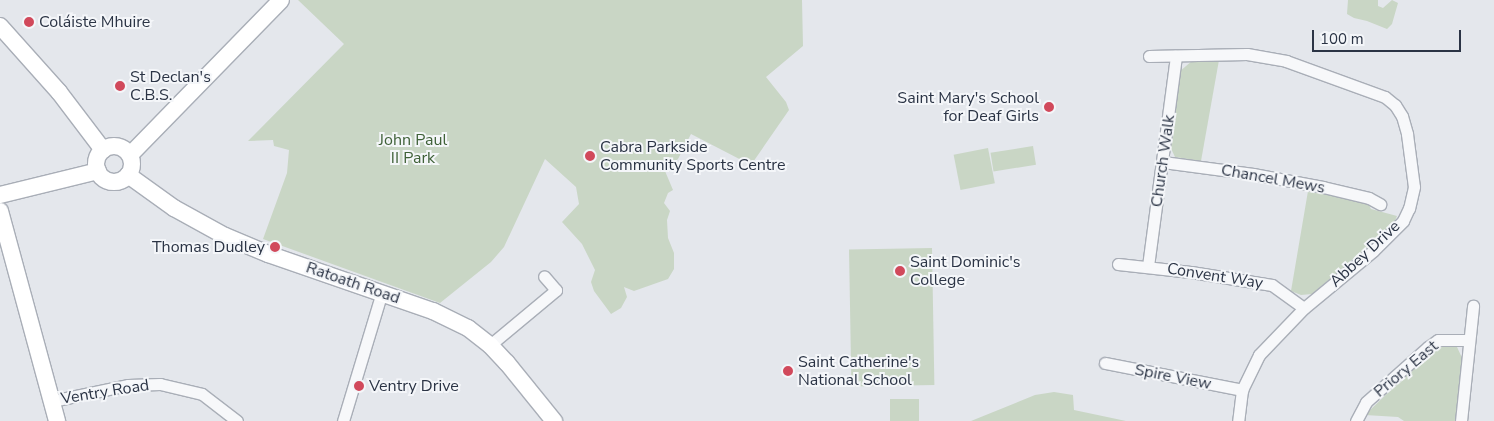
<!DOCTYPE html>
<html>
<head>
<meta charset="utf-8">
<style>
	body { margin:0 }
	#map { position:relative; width:1494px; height:421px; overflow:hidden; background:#e4e7ec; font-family:"Nunito Sans",sans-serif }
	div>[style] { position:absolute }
	.green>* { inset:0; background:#c9d6c5; transform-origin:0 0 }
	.roads { filter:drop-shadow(1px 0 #a9aeb7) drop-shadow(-1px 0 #a9aeb7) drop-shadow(0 1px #a9aeb7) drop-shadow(0 -1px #a9aeb7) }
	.street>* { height:11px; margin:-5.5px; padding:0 5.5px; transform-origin:5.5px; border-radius:5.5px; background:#f7f8fa }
	.secondary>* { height:16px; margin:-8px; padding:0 8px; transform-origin:8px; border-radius:8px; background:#fff }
	.secondary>.ring { margin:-8px; padding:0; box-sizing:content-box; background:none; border:16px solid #fff; border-radius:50% }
	.dots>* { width:14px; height:14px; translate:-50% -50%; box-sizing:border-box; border:2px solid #f4f6f9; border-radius:50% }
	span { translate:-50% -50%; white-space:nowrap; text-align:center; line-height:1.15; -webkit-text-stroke:4px #f4f6f9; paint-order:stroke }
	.poi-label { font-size:16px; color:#2b3445 }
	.left { translate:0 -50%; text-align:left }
	.right { translate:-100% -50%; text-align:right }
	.park-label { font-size:16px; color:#3f6138 }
	.street-label { font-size:16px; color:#2b3445 }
	.scale { position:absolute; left:1312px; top:30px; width:149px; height:22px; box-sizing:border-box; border:2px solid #2b3445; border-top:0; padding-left:6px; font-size:15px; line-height:18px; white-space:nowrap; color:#2b3445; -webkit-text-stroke:4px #f4f6f9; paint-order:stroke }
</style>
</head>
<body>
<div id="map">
	<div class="green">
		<i style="clip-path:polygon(298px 0,802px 0,803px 46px,766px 77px,786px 102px,789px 110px,751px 165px,691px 134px,678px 159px,665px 171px,673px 190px,668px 193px,664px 203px,670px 211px,667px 220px,668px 238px,674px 253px,674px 269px,668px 279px,634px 291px,624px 287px,627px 297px,621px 308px,611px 314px,594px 291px,591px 282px,595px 270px,582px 244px,562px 222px,579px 204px,576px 187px,545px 159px,504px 247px,491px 262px,440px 303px,263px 239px,287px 173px,289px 150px,274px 146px,273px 140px,248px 141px,344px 44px)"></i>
		<i style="clip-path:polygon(1348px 0,1378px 0,1378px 6px,1383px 8px,1392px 0,1398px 3px,1392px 24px,1387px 29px,1367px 21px,1354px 18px,1347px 14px)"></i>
		<i style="clip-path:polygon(1219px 60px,1201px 161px,1175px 157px,1169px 144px,1179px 72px,1192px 61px)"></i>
		<i style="left:1033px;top:146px;width:19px;height:43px;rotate:81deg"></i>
		<i style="left:988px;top:148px;width:36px;height:35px;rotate:79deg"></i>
		<i style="clip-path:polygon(1308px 191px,1368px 203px,1371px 209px,1397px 216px,1393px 225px,1312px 294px,1301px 295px,1291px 291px)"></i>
		<i style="left:932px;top:248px;width:137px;height:83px;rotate:89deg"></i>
		<i style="clip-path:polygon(1443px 344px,1457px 347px,1463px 360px,1456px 421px,1404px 421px,1398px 417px,1365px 415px,1436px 346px)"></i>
		<i style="clip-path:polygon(1054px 392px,1073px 395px,1074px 410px,1126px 421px,971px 421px,1035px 395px)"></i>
		<i style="left:890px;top:399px;width:29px;height:22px"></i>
	</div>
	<div class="roads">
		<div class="street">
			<i style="left:1149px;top:56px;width:98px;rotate:-1.2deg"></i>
			<i style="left:1247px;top:54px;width:40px;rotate:10deg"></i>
			<i style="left:1286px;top:61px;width:105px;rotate:20deg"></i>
			<i style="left:1385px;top:97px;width:13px;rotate:39deg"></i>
			<i style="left:1395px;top:105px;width:13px;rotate:58deg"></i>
			<i style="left:1402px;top:116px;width:19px;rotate:74deg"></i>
			<i style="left:1407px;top:134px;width:53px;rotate:82.5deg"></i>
			<i style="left:1414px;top:187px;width:22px;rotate:103deg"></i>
			<i style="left:1409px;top:208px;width:14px;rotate:115deg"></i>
			<i style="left:1403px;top:221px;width:42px;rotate:135deg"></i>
			<i style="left:1373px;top:251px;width:89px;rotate:140.4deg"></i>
			<i style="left:1304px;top:308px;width:65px;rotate:133.8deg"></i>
			<i style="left:1259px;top:355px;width:39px;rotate:116deg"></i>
			<i style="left:1242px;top:390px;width:31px;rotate:97deg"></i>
			<i style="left:1163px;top:162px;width:91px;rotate:7.6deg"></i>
			<i style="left:1253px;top:174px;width:71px;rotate:10.5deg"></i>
			<i style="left:1323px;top:187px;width:47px;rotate:13.4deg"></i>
			<i style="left:1369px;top:198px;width:13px;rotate:29deg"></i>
			<i style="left:1118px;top:264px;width:73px;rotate:6.3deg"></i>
			<i style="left:1191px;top:272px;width:82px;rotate:9.1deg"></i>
			<i style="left:1272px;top:285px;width:39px;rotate:36deg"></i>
			<i style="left:1148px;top:266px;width:212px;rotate:-82.4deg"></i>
			<i style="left:490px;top:345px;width:86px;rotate:-39.8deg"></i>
			<i style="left:556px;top:290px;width:18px;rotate:-131deg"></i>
			<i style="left:1105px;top:363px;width:140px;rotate:11.1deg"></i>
			<i style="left:52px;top:401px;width:78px;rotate:-11.9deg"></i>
			<i style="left:128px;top:385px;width:32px;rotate:-2deg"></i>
			<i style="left:160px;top:384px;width:43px;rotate:13.4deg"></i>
			<i style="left:202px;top:394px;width:44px;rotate:37.6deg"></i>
			<i style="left:343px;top:421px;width:135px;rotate:-73.2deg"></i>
			<i style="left:1356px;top:421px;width:21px;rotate:-62deg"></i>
			<i style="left:1366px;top:402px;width:83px;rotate:-41.6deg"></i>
			<i style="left:1428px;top:347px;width:12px;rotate:-35deg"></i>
			<i style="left:1438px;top:340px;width:31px"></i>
			<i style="left:1461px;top:421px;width:116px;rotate:-84deg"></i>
		</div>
		<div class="secondary">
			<i style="left:0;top:26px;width:89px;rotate:48.2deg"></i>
			<i style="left:59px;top:92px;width:73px;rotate:52.8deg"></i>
			<i class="ring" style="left:96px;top:146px;width:20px;height:20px"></i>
			<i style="left:130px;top:155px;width:216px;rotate:-45.7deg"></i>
			<i style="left:128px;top:175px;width:57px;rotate:35.7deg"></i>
			<i style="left:174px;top:208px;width:58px;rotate:28.8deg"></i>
			<i style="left:225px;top:236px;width:47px;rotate:22.7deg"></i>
			<i style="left:268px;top:254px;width:175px;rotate:19.1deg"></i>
			<i style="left:433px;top:311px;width:39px;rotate:26deg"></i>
			<i style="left:468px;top:328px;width:28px;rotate:38deg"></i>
			<i style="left:490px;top:345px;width:25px;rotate:47deg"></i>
			<i style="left:507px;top:363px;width:75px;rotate:51deg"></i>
			<i style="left:0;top:195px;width:101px;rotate:-13.8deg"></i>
			<i style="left:0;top:211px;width:218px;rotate:74.8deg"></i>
		</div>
	</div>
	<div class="dots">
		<i style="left:29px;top:22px;background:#d1495b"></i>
		<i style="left:120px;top:86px;background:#d1495b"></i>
		<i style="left:1049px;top:107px;background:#d1495b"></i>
		<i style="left:590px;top:156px;background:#d1495b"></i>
		<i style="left:275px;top:247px;background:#d1495b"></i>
		<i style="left:900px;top:271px;background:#d1495b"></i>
		<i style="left:788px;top:371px;background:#d1495b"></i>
		<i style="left:359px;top:386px;background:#d1495b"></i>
	</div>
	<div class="poi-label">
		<span class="left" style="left:39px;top:22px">Coláiste Mhuire</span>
		<span class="left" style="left:130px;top:86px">St Declan's<br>C.B.S.</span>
		<span class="right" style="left:1039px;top:107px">Saint Mary's School<br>for Deaf Girls</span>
		<span class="left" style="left:600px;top:156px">Cabra Parkside<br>Community Sports Centre</span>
		<span class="right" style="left:265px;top:247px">Thomas Dudley</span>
		<span class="left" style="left:910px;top:271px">Saint Dominic's<br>College</span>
		<span class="left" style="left:798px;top:371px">Saint Catherine's<br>National School</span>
		<span class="left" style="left:369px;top:386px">Ventry Drive</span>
	</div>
	<div class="park-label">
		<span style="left:413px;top:149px">John Paul<br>II Park</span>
	</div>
	<div class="street-label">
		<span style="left:1163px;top:161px;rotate:-82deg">Church Walk</span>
		<span style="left:1273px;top:179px;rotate:10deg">Chancel Mews</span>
		<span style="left:1365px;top:254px;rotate:-43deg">Abbey Drive</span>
		<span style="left:1215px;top:276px;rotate:9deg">Convent Way</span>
		<span style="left:353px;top:283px;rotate:19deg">Ratoath Road</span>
		<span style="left:1406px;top:369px;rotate:-40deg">Priory East</span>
		<span style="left:1173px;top:377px;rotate:11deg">Spire View</span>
		<span style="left:105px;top:392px;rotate:-9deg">Ventry Road</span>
	</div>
	<div class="scale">100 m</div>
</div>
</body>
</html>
